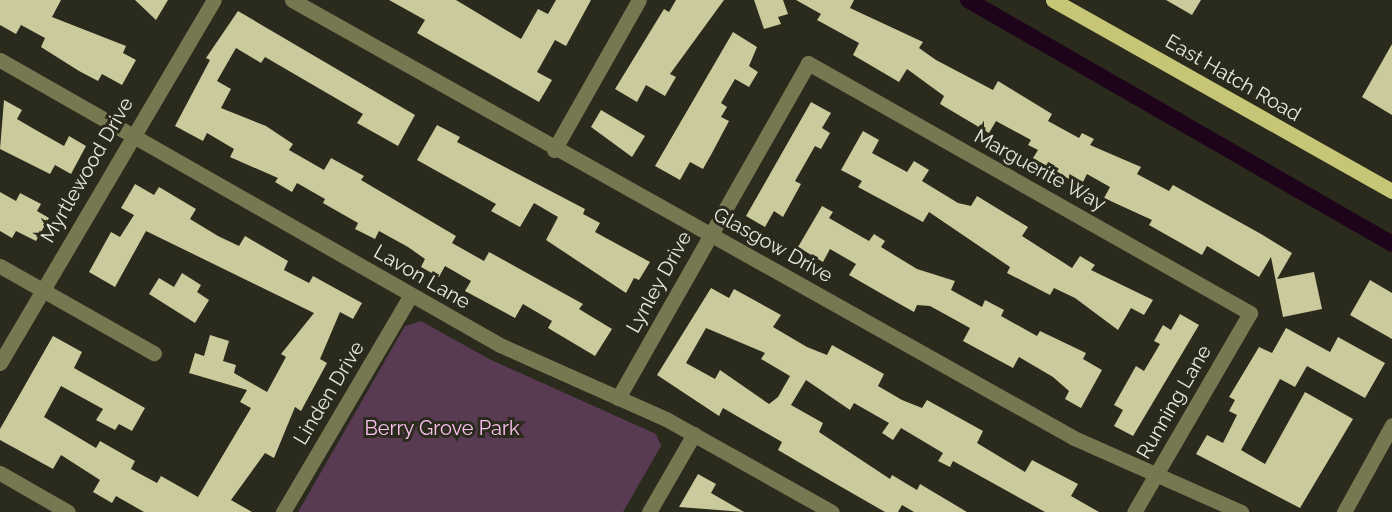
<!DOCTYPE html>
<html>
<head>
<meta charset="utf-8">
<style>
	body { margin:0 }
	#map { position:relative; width:1392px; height:512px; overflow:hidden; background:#2a2a1d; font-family:Raleway,sans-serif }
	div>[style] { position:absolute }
	.green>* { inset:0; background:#593a53 }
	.canal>* { height:16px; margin:-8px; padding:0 8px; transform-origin:8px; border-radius:8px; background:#1e041a }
	.building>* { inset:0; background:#caca9d }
	.minor>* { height:15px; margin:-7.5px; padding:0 7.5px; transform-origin:7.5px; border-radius:7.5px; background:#777752 }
	.major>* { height:15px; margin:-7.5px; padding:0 7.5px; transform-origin:7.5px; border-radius:7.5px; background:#c6c676 }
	span { translate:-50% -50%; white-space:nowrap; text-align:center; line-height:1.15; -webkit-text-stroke:6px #2a2a1d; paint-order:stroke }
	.street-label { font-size:20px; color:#e7e8df }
	.park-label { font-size:20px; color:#fbc0ee }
</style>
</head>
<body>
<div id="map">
	<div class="green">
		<i style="clip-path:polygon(421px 321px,489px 359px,656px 434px,661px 446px,623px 512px,298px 512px,405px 326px)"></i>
	</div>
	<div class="canal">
		<i style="left:968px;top:0;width:489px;rotate:29.9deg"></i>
	</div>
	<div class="building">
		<i style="clip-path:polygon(0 0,61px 0,52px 17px,126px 46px,123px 53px,136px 60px,122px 85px,102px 74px,98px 81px,79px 71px,41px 47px,45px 38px,21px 25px,16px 34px,0 25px)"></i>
		<i style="clip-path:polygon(135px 0,168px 0,156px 20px)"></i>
		<i style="clip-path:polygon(389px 0,456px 0,521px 39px,538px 9px,548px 14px,556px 0,591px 0,566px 46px,555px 40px,537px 72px,552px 80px,539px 102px,417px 33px,425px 20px)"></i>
		<i style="clip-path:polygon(676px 0,724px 0,670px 74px,676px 77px,665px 96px,646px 85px,637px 102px,615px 89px,664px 9px,669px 12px)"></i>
		<i style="clip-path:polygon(754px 0,783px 0,788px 14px,778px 17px,781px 24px,764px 29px)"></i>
		<i style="clip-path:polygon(796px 0,854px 0,850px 8px,923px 42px,919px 48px,936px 60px,993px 90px,998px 81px,1052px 114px,1048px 121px,1079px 138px,1082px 133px,1094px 139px,1090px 145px,1141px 167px,1137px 174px,1169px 191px,1173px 185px,1261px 234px,1292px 253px,1277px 279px,1314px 272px,1322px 309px,1283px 317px,1271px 257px,1259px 277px,1207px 246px,1202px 255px,1149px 225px,1152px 220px,1104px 198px,1110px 187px,1087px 174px,1081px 186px,1033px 158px,1038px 150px,1028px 145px,1031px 140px,996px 121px,989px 133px,940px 104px,944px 96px,907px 69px,899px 82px,853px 55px,859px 43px,817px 20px,821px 14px)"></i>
		<i style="clip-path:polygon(1166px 0,1201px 0,1192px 15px)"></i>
		<i style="clip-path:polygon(238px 11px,415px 115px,398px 146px,357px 123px,363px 114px,265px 57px,261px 63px,236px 48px,217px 81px,231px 89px,221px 108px,266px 126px,293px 144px,289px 150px,324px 170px,331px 158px,364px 176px,361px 180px,456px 236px,452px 243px,484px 261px,489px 252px,583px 304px,579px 309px,612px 329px,595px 356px,548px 328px,552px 321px,523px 304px,515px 318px,465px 291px,471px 281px,445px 266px,439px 277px,421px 267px,425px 259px,408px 247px,379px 231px,375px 239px,355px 229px,358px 223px,323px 203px,325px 199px,297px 183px,292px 192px,275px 182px,278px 178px,230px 157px,234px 149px,207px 133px,203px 141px,175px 126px,210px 60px,206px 58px)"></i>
		<i style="clip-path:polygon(733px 32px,757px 47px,749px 66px,758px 72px,749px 87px,735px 79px,721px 103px,727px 107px,721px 117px,729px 121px,712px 153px,703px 169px,690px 162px,680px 180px,655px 166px)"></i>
		<i style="clip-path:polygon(1392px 44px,1392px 115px,1362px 97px)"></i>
		<i style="clip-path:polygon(4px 100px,22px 110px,17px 119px,34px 129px,64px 146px,69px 136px,86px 146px,71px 174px,55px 165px,50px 174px,0 149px)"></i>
		<i style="clip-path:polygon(811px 102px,831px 113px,822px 128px,830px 133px,821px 149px,815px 146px,795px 181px,801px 184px,783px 217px,774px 211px,765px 227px,746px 216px)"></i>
		<i style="clip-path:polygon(601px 110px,645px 136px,632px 157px,591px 127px)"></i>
		<i style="clip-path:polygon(437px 125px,460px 137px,457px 142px,585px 209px,583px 214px,600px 223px,595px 232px,650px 262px,639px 280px,634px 278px,626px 293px,546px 240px,558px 217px,534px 203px,520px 227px,491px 211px,496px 204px,417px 160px)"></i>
		<i style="clip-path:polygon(863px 131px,879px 140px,872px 153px,907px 172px,914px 161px,929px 170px,922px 181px,958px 203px,971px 206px,977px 196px,1028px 227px,1022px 236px,1072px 268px,1080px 256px,1095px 265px,1091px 270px,1153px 300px,1144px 315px,1131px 308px,1118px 330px,1075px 298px,1054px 288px,1050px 295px,1007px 273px,1010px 267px,929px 212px,923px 222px,858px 187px,862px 181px,841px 170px)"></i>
		<i style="clip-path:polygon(135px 184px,154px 195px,159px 187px,196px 209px,190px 219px,218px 236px,239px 246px,245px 236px,288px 261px,284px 270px,309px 283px,313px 276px,362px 303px,353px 319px,340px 312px,320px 359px,327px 363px,301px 411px,295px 407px,274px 458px,265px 453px,231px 500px,252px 512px,144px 512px,116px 496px,112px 503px,93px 492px,100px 480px,61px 455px,53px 469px,0 440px,0 429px,53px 336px,82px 352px,74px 368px,145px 408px,132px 431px,119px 424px,115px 430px,96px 420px,103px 409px,61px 386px,44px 417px,96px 448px,100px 441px,135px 461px,131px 469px,157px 483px,161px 476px,198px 497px,251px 408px,240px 402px,247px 390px,189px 373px,195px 353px,204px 356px,210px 335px,229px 341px,223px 361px,236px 365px,234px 373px,267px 392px,286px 357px,281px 354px,314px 313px,146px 231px,115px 287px,89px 272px,111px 232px,120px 237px,134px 215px,121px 208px)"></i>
		<i style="clip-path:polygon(0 192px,16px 201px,20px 193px,41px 204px,37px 211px,49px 218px,36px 241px,16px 231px,12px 238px,0 231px)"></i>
		<i style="clip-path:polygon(822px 206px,833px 212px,829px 218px,869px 241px,874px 234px,885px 241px,881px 247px,917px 269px,955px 281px,951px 290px,982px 307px,985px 300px,1004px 310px,1001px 316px,1037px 336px,1040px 331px,1086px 353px,1083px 359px,1102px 370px,1081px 408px,1065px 399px,1069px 391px,1053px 377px,1019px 357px,1013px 368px,963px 341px,970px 328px,930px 306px,917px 305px,914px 312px,882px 294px,849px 275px,856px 264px,830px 249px,823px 262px,798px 247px)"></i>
		<i style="clip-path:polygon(182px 273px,201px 285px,197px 292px,209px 300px,195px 323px,149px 294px,159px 278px,174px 287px)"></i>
		<i style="clip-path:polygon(1370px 280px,1392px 293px,1392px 339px,1350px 315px)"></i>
		<i style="clip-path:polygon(evenodd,711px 288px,729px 298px,734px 289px,781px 315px,773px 327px,807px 347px,827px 355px,832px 345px,884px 374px,878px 386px,902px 400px,922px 408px,927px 400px,983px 431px,977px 443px,1025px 472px,1032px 460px,1078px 484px,1071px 496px,1099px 512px,1045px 512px,953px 461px,950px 467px,938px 461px,943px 453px,901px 428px,893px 440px,882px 433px,889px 423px,854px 403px,850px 410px,806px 380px,791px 405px,823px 423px,819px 432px,890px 479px,892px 475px,917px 490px,920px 484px,967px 512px,914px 512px,902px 505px,898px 512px,885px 512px,831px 481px,778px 450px,782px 442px,723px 408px,719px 416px,657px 375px,711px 288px,706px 328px,765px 353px,761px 359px,790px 376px,778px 397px,769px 404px,720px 370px,715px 379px,686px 363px,706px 328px)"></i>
		<i style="clip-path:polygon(1180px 314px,1199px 325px,1133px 436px,1114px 426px,1123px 410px,1114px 405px,1136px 366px,1144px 371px,1160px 344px,1154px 341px,1163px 325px,1171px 330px)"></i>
		<i style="clip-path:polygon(1286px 328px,1330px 352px,1338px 337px,1385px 363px,1365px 398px,1307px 366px,1295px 387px,1280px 379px,1241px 450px,1265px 464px,1305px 392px,1353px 419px,1300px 508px,1196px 454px,1207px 435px,1223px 443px,1237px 415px,1229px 411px,1235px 400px,1229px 397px,1259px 347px,1272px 353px)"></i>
		<i style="clip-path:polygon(698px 474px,716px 484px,711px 493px,744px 512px,679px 507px)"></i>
	</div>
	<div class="minor">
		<i style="left:292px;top:0;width:896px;rotate:29.25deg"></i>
		<i style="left:1074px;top:438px;width:183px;rotate:23.9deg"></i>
		<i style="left:0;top:60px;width:576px;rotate:29.68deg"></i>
		<i style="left:500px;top:345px;width:182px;rotate:24deg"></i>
		<i style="left:666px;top:419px;width:190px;rotate:29.3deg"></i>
		<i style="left:554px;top:150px;width:172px;rotate:-60.5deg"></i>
		<i style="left:0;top:266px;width:177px;rotate:29.5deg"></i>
		<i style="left:0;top:363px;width:421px;rotate:-59.5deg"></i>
		<i style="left:618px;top:398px;width:385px;rotate:-60.4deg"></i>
		<i style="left:808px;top:63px;width:508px;rotate:29.49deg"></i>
		<i style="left:1250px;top:313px;width:230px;rotate:120.2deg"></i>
		<i style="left:0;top:473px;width:78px;rotate:29.8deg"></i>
		<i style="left:283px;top:512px;width:252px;rotate:-59.5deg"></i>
		<i style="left:649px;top:512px;width:90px;rotate:-60deg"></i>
		<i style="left:1344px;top:512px;width:99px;rotate:-61.1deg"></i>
	</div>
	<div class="major">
		<i style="left:1053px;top:0;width:389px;rotate:29.4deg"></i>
	</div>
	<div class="street-label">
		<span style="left:1233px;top:78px;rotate:30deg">East Hatch Road</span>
		<span style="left:87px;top:170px;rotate:-60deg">Myrtlewood Drive</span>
		<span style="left:1040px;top:170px;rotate:29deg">Marguerite Way</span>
		<span style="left:773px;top:245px;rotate:29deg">Glasgow Drive</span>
		<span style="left:422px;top:277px;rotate:30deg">Lavon Lane</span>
		<span style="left:659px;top:282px;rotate:-61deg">Lynley Drive</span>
		<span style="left:329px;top:393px;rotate:-59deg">Linden Drive</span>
		<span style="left:1174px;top:402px;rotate:-60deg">Running Lane</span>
	</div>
	<div class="park-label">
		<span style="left:442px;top:428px">Berry Grove Park</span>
	</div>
</div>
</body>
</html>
